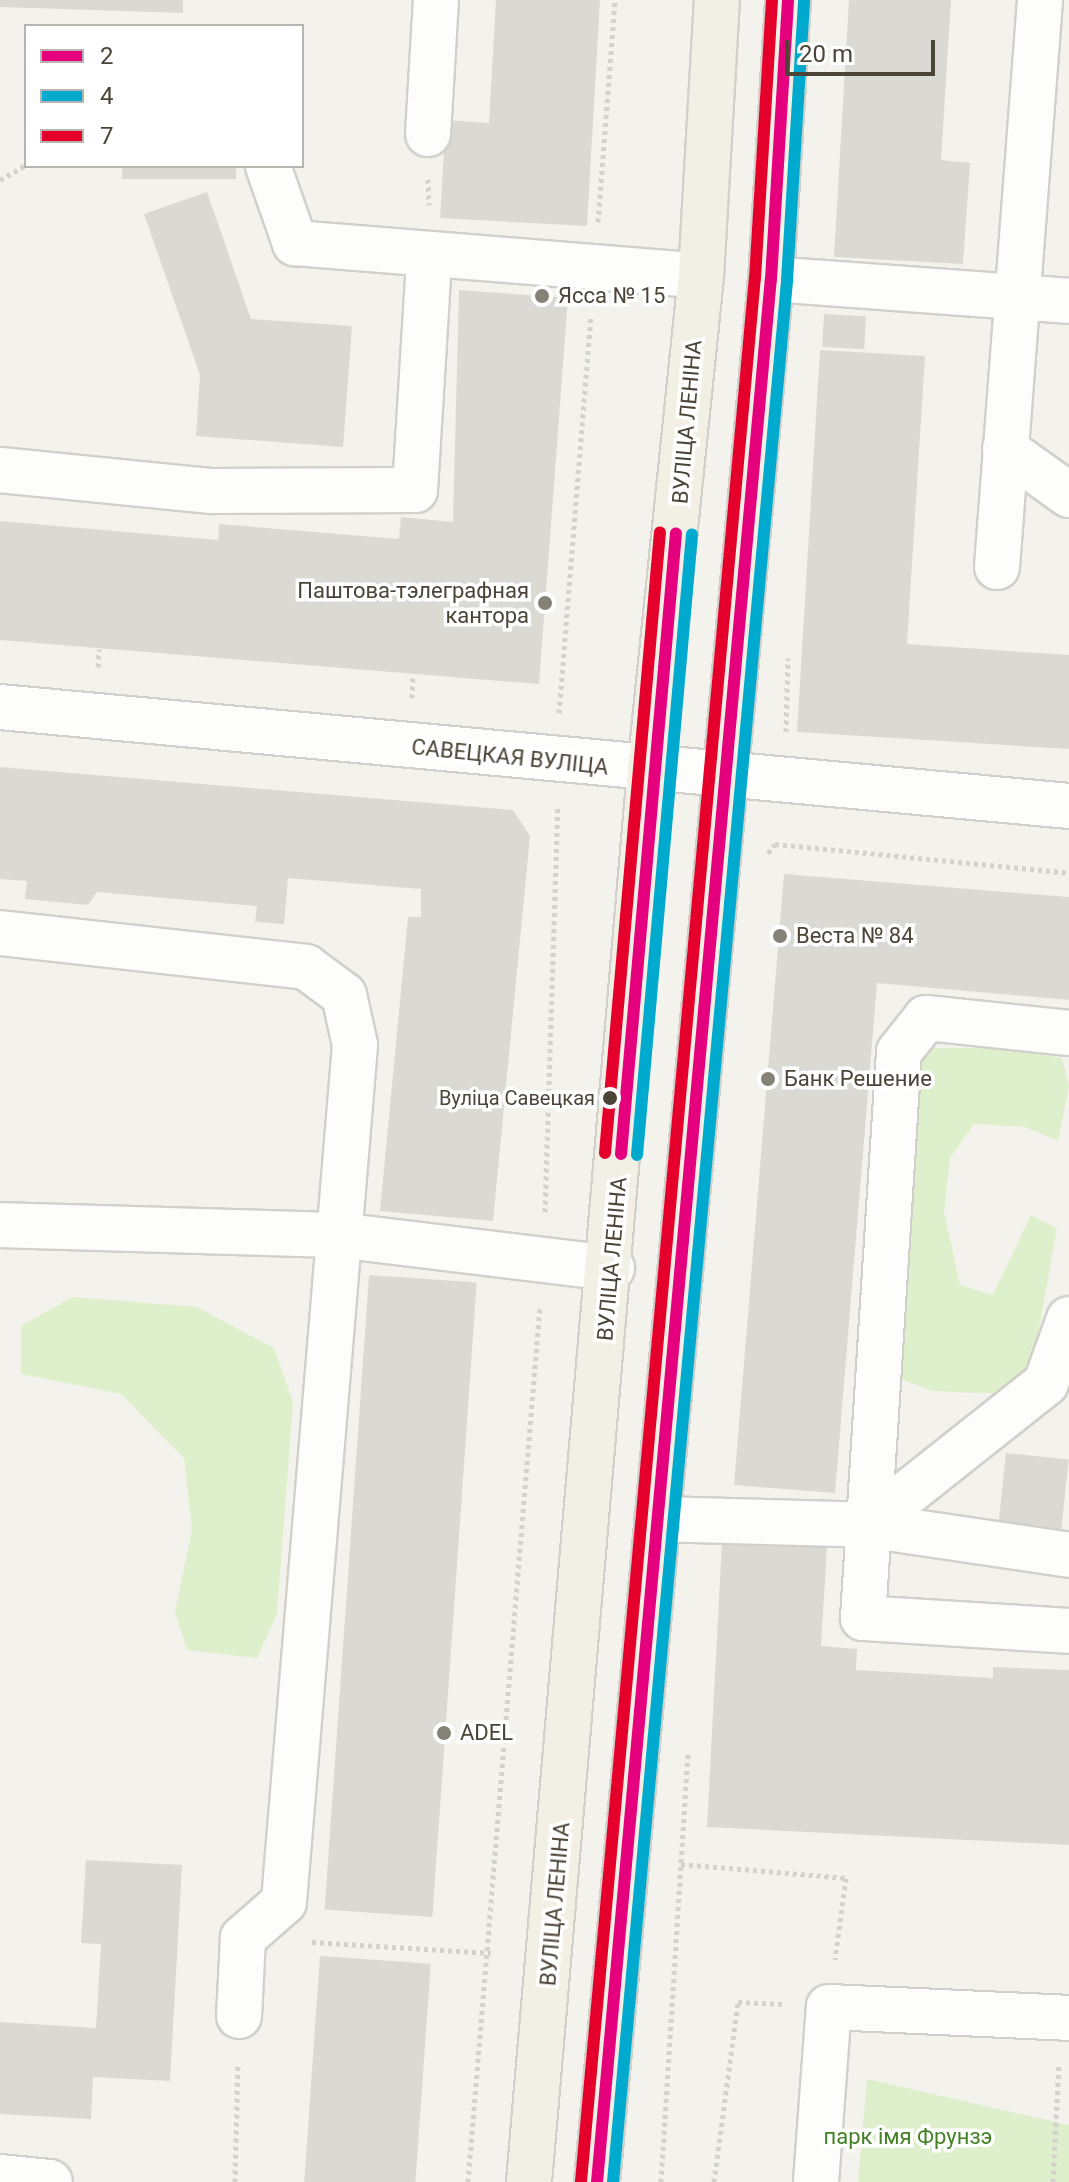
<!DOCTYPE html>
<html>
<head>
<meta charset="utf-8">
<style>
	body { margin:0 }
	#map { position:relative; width:1069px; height:2182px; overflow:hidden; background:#f3f2ed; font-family:Roboto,sans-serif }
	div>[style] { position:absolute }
	.green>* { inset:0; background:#deefcc }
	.building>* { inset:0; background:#dbd9d3; transform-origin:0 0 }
	.path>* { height:5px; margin-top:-2.5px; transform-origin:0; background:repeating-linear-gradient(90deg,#d3d2cb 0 4px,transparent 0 8px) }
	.roads { filter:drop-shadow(2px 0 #d1d0ca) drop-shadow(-2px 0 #d1d0ca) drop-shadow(0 2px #d1d0ca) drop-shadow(0 -2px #d1d0ca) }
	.minor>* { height:44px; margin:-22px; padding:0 22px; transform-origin:22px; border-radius:22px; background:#fdfdfc }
	.major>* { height:44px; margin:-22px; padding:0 22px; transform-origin:22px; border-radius:22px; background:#f2efe5 }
	.bus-1>* { height:12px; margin:-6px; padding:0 6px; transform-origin:6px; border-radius:6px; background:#e5007d }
	.bus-2>* { height:12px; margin:-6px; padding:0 6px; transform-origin:6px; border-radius:6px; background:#00a9ce }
	.bus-3>* { height:12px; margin:-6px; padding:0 6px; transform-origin:6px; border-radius:6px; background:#e4002b }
	.dots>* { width:22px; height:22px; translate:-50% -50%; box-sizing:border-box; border:4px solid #fff; border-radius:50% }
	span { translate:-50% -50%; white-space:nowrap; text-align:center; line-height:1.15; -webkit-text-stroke:7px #fff; paint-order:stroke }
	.bus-label { font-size:20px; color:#4b4437 }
	.right { translate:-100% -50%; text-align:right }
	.poi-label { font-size:22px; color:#4b4437 }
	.left { translate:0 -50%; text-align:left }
	.street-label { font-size:22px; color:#4b4437 }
	.park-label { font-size:22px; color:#428225 }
	.legend { position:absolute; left:24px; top:24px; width:280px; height:144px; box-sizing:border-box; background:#fff; border:2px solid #b7b4af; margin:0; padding:10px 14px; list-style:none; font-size:24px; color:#4b4437 }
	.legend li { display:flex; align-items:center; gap:16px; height:40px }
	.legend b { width:40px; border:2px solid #b7b4af }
	.scale { position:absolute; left:785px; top:40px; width:150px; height:36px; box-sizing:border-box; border:4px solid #4b4437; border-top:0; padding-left:10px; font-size:24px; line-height:28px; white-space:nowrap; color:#4b4437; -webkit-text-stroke:6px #fff; paint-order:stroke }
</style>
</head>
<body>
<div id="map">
	<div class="green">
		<i style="clip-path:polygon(926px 1048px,999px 1048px,1062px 1058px,1069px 1086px,1058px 1141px,1025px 1127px,974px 1124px,950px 1158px,944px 1212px,960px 1285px,993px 1295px,1031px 1215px,1057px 1228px,1031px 1374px,1005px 1394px,932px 1391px,888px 1374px,910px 1078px)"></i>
		<i style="clip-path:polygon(72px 1297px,197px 1307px,274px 1348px,293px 1402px,277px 1614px,257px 1658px,187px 1650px,175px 1612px,192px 1530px,184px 1458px,121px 1394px,21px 1374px,21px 1326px)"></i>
		<i style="clip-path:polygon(867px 2079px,1069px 2125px,1069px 2182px,858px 2182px)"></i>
	</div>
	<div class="building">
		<i style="clip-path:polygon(0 0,183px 0,183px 13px,0 7px)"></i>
		<i style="clip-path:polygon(496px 0,600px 0,587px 226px,440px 218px,446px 120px,489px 123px)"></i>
		<i style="clip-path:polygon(849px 0,951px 0,941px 160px,970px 163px,963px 264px,834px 257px)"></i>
		<i style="left:122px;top:166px;width:114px;height:13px"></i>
		<i style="clip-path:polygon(207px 192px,251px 319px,352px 326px,343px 447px,196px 436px,200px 375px,144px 214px)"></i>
		<i style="clip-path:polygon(459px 290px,568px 298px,539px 684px,0 640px,0 521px,218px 540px,219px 524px,399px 539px,401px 517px,453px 522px)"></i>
		<i style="left:824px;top:314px;width:42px;height:33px;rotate:3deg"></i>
		<i style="clip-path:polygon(820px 350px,925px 356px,907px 644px,1069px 655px,1069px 749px,797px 732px)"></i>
		<i style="clip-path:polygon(0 767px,513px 810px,530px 836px,493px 1221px,380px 1211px,408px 917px,421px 917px,421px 889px,288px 878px,284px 924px,255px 922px,257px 906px,97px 892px,88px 905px,25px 899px,27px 881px,0 879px)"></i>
		<i style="clip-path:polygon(784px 874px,1069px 897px,1069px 1000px,877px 983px,835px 1493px,734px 1485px)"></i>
		<i style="left:369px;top:1275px;width:108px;height:636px;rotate:4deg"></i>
		<i style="left:1006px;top:1453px;width:63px;height:84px;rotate:6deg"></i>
		<i style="clip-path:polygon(722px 1542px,827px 1547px,821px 1646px,857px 1649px,856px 1670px,993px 1678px,993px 1667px,1069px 1670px,1069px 1845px,707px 1827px)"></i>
		<i style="clip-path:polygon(86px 1860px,182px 1865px,170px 2081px,93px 2077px,91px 2119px,0 2114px,0 2022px,96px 2028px,101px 1944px,81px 1943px)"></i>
		<i style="left:320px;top:1956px;width:111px;height:227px;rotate:4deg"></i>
	</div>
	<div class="path">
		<i style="left:428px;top:179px;width:26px;rotate:88deg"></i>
		<i style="left:0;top:180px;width:30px;rotate:-30deg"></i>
		<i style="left:598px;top:222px;width:223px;rotate:-85.6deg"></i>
		<i style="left:98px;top:667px;width:18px;rotate:-87deg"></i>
		<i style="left:412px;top:698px;width:23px;rotate:-88deg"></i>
		<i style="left:559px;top:713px;width:398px;rotate:-85.4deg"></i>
		<i style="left:786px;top:732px;width:74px;rotate:-88.5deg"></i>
		<i style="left:768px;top:853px;width:11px;rotate:-52deg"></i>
		<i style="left:775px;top:844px;width:295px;rotate:5.6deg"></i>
		<i style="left:545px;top:1212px;width:406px;rotate:-88.2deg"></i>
		<i style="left:681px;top:1864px;width:166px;rotate:4.8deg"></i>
		<i style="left:846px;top:1878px;width:82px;rotate:97.7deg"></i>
		<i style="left:312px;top:1942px;width:179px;rotate:3.5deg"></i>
		<i style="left:235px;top:2182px;width:119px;rotate:-88.6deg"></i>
		<i style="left:468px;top:2182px;width:879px;rotate:-85.3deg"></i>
		<i style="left:661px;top:2182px;width:430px;rotate:-86.4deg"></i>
		<i style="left:714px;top:2182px;width:182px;rotate:-82.4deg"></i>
		<i style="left:738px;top:2002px;width:45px;rotate:2.5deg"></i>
		<i style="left:1053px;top:2182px;width:119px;rotate:-87.1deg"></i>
	</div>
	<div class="roads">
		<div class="minor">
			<i style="left:428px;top:134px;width:134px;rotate:-86.6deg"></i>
			<i style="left:268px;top:166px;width:82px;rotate:70.7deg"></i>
			<i style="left:295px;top:243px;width:407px;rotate:4.6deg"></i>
			<i style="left:771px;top:279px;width:299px;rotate:4.2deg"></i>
			<i style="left:1005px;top:449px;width:79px;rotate:35.7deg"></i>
			<i style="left:0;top:470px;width:213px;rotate:5.7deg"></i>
			<i style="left:212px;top:491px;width:203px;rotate:-0.3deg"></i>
			<i style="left:415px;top:490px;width:232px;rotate:-86.5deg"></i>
			<i style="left:997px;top:567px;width:569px;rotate:-85.66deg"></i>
			<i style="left:0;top:707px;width:1074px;rotate:5.29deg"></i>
			<i style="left:0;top:933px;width:308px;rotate:6.3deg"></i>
			<i style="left:306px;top:967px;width:47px;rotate:36.4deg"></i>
			<i style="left:344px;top:995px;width:51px;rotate:77.6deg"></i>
			<i style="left:355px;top:1045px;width:860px;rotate:94.74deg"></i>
			<i style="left:284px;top:1902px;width:55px;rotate:138.7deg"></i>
			<i style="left:243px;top:1938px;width:78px;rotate:92.9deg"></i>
			<i style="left:1069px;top:1033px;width:144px;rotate:-174deg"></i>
			<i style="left:926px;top:1018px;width:43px;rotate:128.5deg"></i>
			<i style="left:899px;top:1052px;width:567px;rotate:93.64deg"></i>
			<i style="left:863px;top:1618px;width:206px;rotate:3.6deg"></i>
			<i style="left:0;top:1225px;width:338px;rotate:1.7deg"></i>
			<i style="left:338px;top:1235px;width:276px;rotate:6.9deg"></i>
			<i style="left:657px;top:1519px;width:210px;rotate:1.6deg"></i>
			<i style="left:867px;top:1525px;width:204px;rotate:8.4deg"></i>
			<i style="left:867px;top:1525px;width:228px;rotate:-38.4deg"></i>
			<i style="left:1046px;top:1383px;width:68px;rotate:-70.2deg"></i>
			<i style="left:0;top:2177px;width:50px;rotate:5.7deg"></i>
			<i style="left:816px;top:2182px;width:175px;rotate:-85.8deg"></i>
			<i style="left:829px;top:2007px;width:240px;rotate:2.6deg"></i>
		</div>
		<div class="major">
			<i style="left:529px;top:2182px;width:1417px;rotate:-85.1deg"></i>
			<i style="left:650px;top:770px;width:497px;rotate:-84.1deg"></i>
			<i style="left:701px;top:276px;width:276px;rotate:-86.7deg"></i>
			<i style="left:597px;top:2182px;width:1911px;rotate:-84.78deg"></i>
			<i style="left:771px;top:279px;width:280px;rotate:-86.5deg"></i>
		</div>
	</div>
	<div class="bus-1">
		<i style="left:621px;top:1154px;width:623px;rotate:-84.94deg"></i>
		<i style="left:597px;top:2182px;width:1911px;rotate:-84.78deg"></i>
		<i style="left:771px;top:279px;width:280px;rotate:-86.5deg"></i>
	</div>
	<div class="bus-2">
		<i style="left:637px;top:1155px;width:623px;rotate:-84.94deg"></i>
		<i style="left:613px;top:2182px;width:1910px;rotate:-84.77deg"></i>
		<i style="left:787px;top:280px;width:280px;rotate:-86.5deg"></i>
	</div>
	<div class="bus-3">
		<i style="left:605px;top:1153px;width:623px;rotate:-84.94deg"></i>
		<i style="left:581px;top:2181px;width:1911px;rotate:-84.78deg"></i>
		<i style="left:755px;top:278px;width:279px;rotate:-86.5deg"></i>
	</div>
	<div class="dots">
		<i style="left:542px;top:296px;background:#868177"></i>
		<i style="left:545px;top:603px;background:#868177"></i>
		<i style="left:780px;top:936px;background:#868177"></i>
		<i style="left:768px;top:1079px;background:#868177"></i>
		<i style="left:610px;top:1098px;background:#4b4437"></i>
		<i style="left:444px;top:1733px;background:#868177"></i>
	</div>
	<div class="bus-label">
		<span class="right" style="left:595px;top:1098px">Вуліца Савецкая</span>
	</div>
	<div class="poi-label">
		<span class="left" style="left:558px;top:296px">Ясса № 15</span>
		<span class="right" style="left:529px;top:603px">Паштова-тэлеграфная<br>кантора</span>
		<span class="left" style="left:796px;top:936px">Веста № 84</span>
		<span class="left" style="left:784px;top:1079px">Банк Решение</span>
		<span class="left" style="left:460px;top:1733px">ADEL</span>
	</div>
	<div class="street-label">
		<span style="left:687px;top:422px;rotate:-85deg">ВУЛІЦА ЛЕНІНА</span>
		<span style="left:510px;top:757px;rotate:6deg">САВЕЦКАЯ ВУЛІЦА</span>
		<span style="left:612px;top:1259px;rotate:-85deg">ВУЛІЦА ЛЕНІНА</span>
		<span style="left:555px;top:1904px;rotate:-85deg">ВУЛІЦА ЛЕНІНА</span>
	</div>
	<div class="park-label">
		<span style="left:908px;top:2137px">парк імя Фрунзэ</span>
	</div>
	<ul class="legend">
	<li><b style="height:10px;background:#e5007d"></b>2</li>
	<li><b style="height:10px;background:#00a9ce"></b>4</li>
	<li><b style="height:10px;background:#e4002b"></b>7</li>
	</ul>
	<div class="scale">20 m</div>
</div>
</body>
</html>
